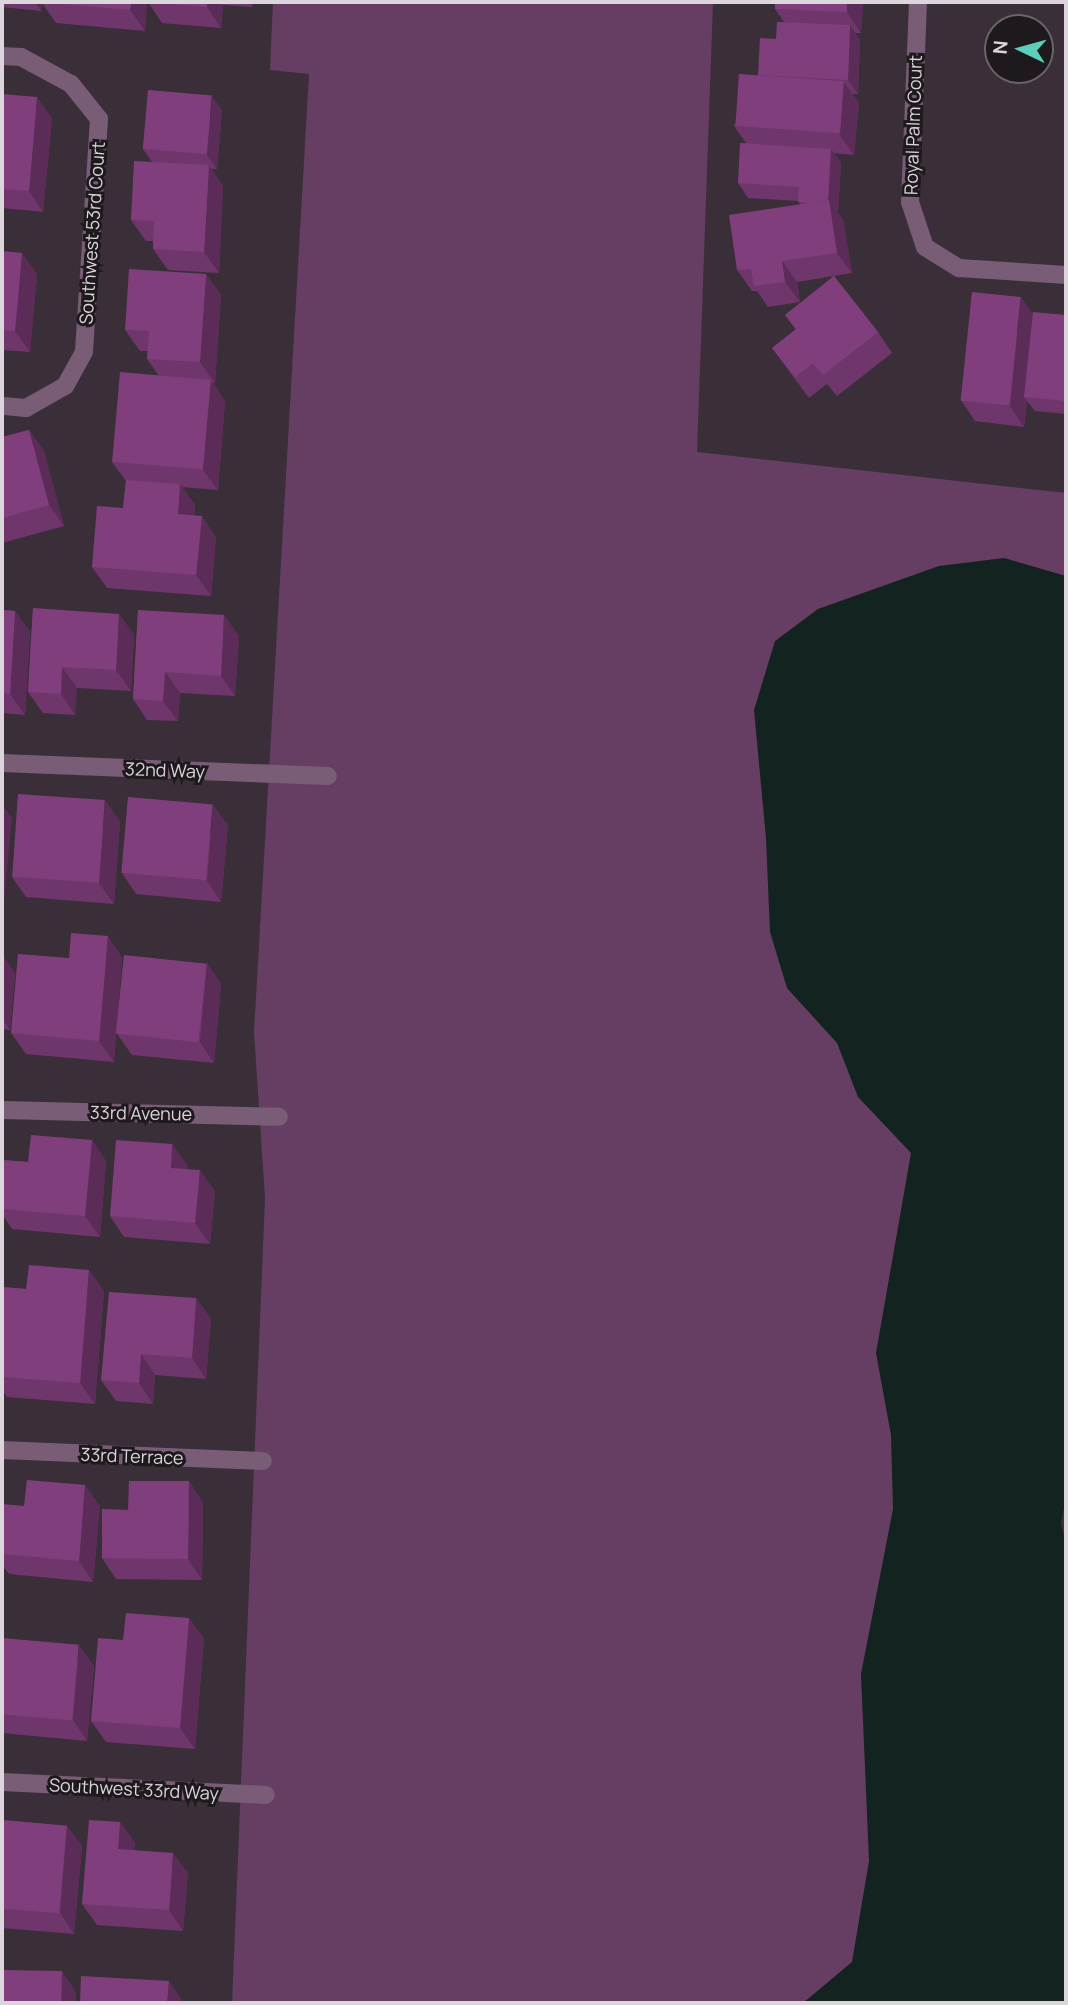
<!DOCTYPE html>
<html>
<head>
<meta charset="utf-8">
<style>
	body { margin:0 }
	#map { position:relative; width:1068px; height:2005px; overflow:hidden; background:#3a2f39; font-family:Manrope,sans-serif }
	div>[style] { position:absolute }
	.green>* { inset:0; background:#663d63 }
	.water>* { inset:0; background:#122320 }
	.minor>* { height:18px; margin:-9px; padding:0 9px; transform-origin:9px; border-radius:9px; background:#795c76 }
	.wall>* { inset:0; background:#6e366b }
	.shaded-wall>* { inset:0; background:#5a2c57 }
	.building>* { inset:0; background:#803f7c; transform-origin:0 0 }
	span { translate:-50% -50%; white-space:nowrap; text-align:center; line-height:1.15; -webkit-text-stroke:6px #1e191d; paint-order:stroke }
	.street-label { font-size:18px; color:#dcd5dc }
	.frame { position:absolute; inset:0; border:4px solid #dcd5dc; pointer-events:none }
	.north { position:absolute; left:984px; top:14px; width:70px; height:70px; box-sizing:border-box; background:#1e191d; border:2px solid #6a6469; border-radius:50%; rotate:275deg; font-size:19px; font-weight:700; line-height:28px; text-align:center; color:#dcd5dc }
	.north::after { content:''; display:block; margin:auto; width:24px; height:32px; background:#5bcebc; clip-path:polygon(50% 0,100% 100%,50% 72%,0 100%) }
</style>
</head>
<body>
<div id="map">
	<div class="green">
		<i style="clip-path:polygon(273px 2px,713px 2px,697px 452px,1066px 493px,1066px 1499px,1061px 1523px,1066px 1543px,1066px 2003px,232px 2003px,265px 1198px,254px 1032px,309px 74px,270px 70px)"></i>
	</div>
	<div class="water">
		<i style="clip-path:polygon(1004px 558px,1066px 576px,1066px 1499px,1061px 1523px,1066px 1543px,1066px 2003px,803px 2003px,852px 1962px,869px 1861px,861px 1674px,893px 1509px,891px 1435px,876px 1353px,911px 1153px,858px 1097px,837px 1043px,787px 988px,770px 932px,766px 838px,754px 710px,775px 641px,818px 609px,939px 566px)"></i>
	</div>
	<div class="minor">
		<i style="left:918px;top:2px;width:200px;rotate:92.3deg"></i>
		<i style="left:910px;top:202px;width:47px;rotate:71.6deg"></i>
		<i style="left:925px;top:247px;width:40px;rotate:32deg"></i>
		<i style="left:959px;top:268px;width:107px;rotate:3.7deg"></i>
		<i style="left:2px;top:56px;width:19px;rotate:3deg"></i>
		<i style="left:21px;top:57px;width:57px;rotate:28.4deg"></i>
		<i style="left:71px;top:84px;width:45px;rotate:51.3deg"></i>
		<i style="left:99px;top:119px;width:233px;rotate:93.7deg"></i>
		<i style="left:84px;top:352px;width:39px;rotate:119deg"></i>
		<i style="left:65px;top:386px;width:45px;rotate:150.6deg"></i>
		<i style="left:26px;top:408px;width:24px;rotate:-175deg"></i>
		<i style="left:2px;top:763px;width:326px;rotate:2.3deg"></i>
		<i style="left:2px;top:1110px;width:277px;rotate:1.4deg"></i>
		<i style="left:2px;top:1450px;width:261px;rotate:2.4deg"></i>
		<i style="left:2px;top:1782px;width:264px;rotate:2.8deg"></i>
	</div>
	<div class="wall">
		<i style="clip-path:polygon(2px 2px,147px 2px,145px 31px,56px 23px,42px 3px,41px 11px,2px 7px)"></i>
		<i style="clip-path:polygon(148px 2px,253px 2px,252px 7px,223px 5px,221px 28px,162px 23px)"></i>
		<i style="clip-path:polygon(775px 2px,863px 2px,861px 33px,855px 33px,860px 40px,858px 94px,852px 94px,859px 103px,854px 155px,834px 153px,841px 163px,838px 213px,843px 220px,852px 273px,834px 276px,878px 332px,892px 353px,837px 396px,827px 384px,809px 398px,772px 348px,796px 330px,785px 315px,834px 276px,797px 282px,800px 302px,768px 307px,757px 291px,752px 291px,737px 270px,800px 204px,798px 201px,748px 198px,738px 183px,746px 143px,734px 126px,784px 22px,775px 9px)"></i>
		<i style="clip-path:polygon(2px 94px,52px 118px,43px 212px,2px 208px)"></i>
		<i style="clip-path:polygon(222px 110px,217px 169px,211px 169px,223px 186px,219px 273px,168px 270px,153px 249px,153px 241px,146px 241px,131px 220px,152px 162px,143px 149px)"></i>
		<i style="clip-path:polygon(2px 251px,37px 274px,30px 352px,2px 350px)"></i>
		<i style="clip-path:polygon(206px 274px,221px 295px,215px 383px,213px 383px,225px 401px,218px 490px,182px 487px,195px 505px,194px 515px,216px 537px,211px 596px,107px 588px,92px 567px,123px 508px,126px 481px,112px 462px,159px 376px,147px 359px,148px 351px,140px 351px,125px 330px)"></i>
		<i style="clip-path:polygon(1033px 314px,1066px 315px,1066px 414px,1035px 411px,1027px 401px,1024px 427px,975px 421px,961px 400px)"></i>
		<i style="clip-path:polygon(29px 430px,44px 451px,64px 526px,2px 543px,2px 437px)"></i>
		<i style="clip-path:polygon(33px 608px,134px 634px,131px 691px,77px 688px,75px 715px,43px 713px,28px 692px)"></i>
		<i style="clip-path:polygon(2px 610px,15px 611px,30px 632px,25px 715px,2px 713px)"></i>
		<i style="clip-path:polygon(138px 610px,239px 636px,235px 696px,180px 693px,178px 721px,147px 720px,133px 699px)"></i>
		<i style="clip-path:polygon(120px 821px,114px 904px,26px 897px,12px 877px)"></i>
		<i style="clip-path:polygon(228px 825px,221px 902px,136px 894px,122px 873px)"></i>
		<i style="clip-path:polygon(2px 955px,15px 973px,10px 1030px,2px 1029px)"></i>
		<i style="clip-path:polygon(122px 957px,114px 1062px,26px 1054px,11px 1033px,69px 958px)"></i>
		<i style="clip-path:polygon(207px 963px,221px 984px,214px 1063px,132px 1055px,117px 1034px)"></i>
		<i style="clip-path:polygon(92px 1140px,106px 1161px,100px 1237px,12px 1229px,2px 1214px,2px 1160px,28px 1162px)"></i>
		<i style="clip-path:polygon(172px 1144px,187px 1165px,187px 1169px,215px 1191px,210px 1244px,124px 1237px,110px 1216px)"></i>
		<i style="clip-path:polygon(2px 1287px,26px 1289px,104px 1291px,95px 1404px,7px 1397px,2px 1390px)"></i>
		<i style="clip-path:polygon(196px 1298px,211px 1319px,206px 1379px,155px 1375px,153px 1404px,116px 1401px,101px 1380px)"></i>
		<i style="clip-path:polygon(203px 1502px,202px 1580px,116px 1579px,102px 1558px,128px 1510px)"></i>
		<i style="clip-path:polygon(24px 1506px,100px 1506px,93px 1582px,9px 1574px,2px 1565px,2px 1554px)"></i>
		<i style="clip-path:polygon(189px 1618px,204px 1639px,195px 1749px,106px 1742px,91px 1721px,123px 1640px)"></i>
		<i style="clip-path:polygon(2px 1638px,94px 1666px,87px 1741px,2px 1733px)"></i>
		<i style="clip-path:polygon(2px 1820px,67px 1826px,82px 1846px,74px 1934px,2px 1928px)"></i>
		<i style="clip-path:polygon(120px 1822px,135px 1843px,134px 1850px,188px 1873px,183px 1931px,97px 1925px,82px 1904px)"></i>
	</div>
	<div class="shaded-wall">
		<i style="clip-path:polygon(35px 2px,42px 2px,41px 11px)"></i>
		<i style="clip-path:polygon(131px 2px,147px 2px,145px 31px,130px 10px)"></i>
		<i style="clip-path:polygon(207px 2px,221px 2px,223px 5px,221px 28px,207px 7px)"></i>
		<i style="clip-path:polygon(847px 2px,863px 2px,861px 33px,847px 12px)"></i>
		<i style="clip-path:polygon(850px 25px,860px 40px,858px 94px,848px 80px)"></i>
		<i style="clip-path:polygon(844px 82px,859px 103px,854px 155px,839px 134px)"></i>
		<i style="clip-path:polygon(212px 96px,222px 110px,217px 169px,207px 155px)"></i>
		<i style="clip-path:polygon(37px 97px,52px 118px,43px 212px,29px 191px)"></i>
		<i style="clip-path:polygon(831px 149px,841px 163px,838px 213px,843px 220px,852px 273px,837px 253px,828px 204px)"></i>
		<i style="clip-path:polygon(209px 165px,223px 186px,219px 273px,204px 252px)"></i>
		<i style="clip-path:polygon(22px 253px,37px 274px,30px 352px,15px 331px)"></i>
		<i style="clip-path:polygon(782px 261px,797px 282px,800px 302px,785px 282px)"></i>
		<i style="clip-path:polygon(206px 274px,221px 295px,215px 383px,200px 362px)"></i>
		<i style="clip-path:polygon(1021px 297px,1036px 318px,1024px 397px,1027px 401px,1024px 427px,1010px 406px)"></i>
		<i style="clip-path:polygon(211px 380px,225px 401px,218px 490px,203px 470px)"></i>
		<i style="clip-path:polygon(29px 430px,44px 451px,64px 526px,49px 505px)"></i>
		<i style="clip-path:polygon(180px 484px,195px 505px,192px 535px,178px 514px)"></i>
		<i style="clip-path:polygon(202px 516px,216px 537px,211px 596px,196px 575px)"></i>
		<i style="clip-path:polygon(15px 611px,30px 632px,25px 715px,10px 694px)"></i>
		<i style="clip-path:polygon(119px 614px,134px 634px,131px 691px,116px 670px)"></i>
		<i style="clip-path:polygon(224px 615px,239px 636px,235px 696px,221px 676px)"></i>
		<i style="clip-path:polygon(62px 667px,77px 688px,75px 715px,61px 694px)"></i>
		<i style="clip-path:polygon(165px 672px,180px 693px,178px 721px,163px 701px)"></i>
		<i style="clip-path:polygon(105px 800px,120px 821px,114px 904px,99px 883px)"></i>
		<i style="clip-path:polygon(2px 804px,12px 818px,4px 902px,2px 899px)"></i>
		<i style="clip-path:polygon(213px 805px,228px 825px,221px 902px,207px 881px)"></i>
		<i style="clip-path:polygon(108px 936px,122px 957px,114px 1062px,99px 1041px)"></i>
		<i style="clip-path:polygon(2px 955px,15px 973px,10px 1030px,2px 1018px)"></i>
		<i style="clip-path:polygon(207px 963px,221px 984px,214px 1063px,200px 1042px)"></i>
		<i style="clip-path:polygon(92px 1140px,106px 1161px,100px 1237px,85px 1216px)"></i>
		<i style="clip-path:polygon(172px 1144px,187px 1165px,185px 1189px,171px 1168px)"></i>
		<i style="clip-path:polygon(200px 1170px,215px 1191px,210px 1244px,195px 1223px)"></i>
		<i style="clip-path:polygon(89px 1270px,104px 1291px,95px 1404px,80px 1383px)"></i>
		<i style="clip-path:polygon(196px 1298px,211px 1319px,206px 1379px,192px 1358px)"></i>
		<i style="clip-path:polygon(141px 1354px,155px 1375px,153px 1404px,139px 1383px)"></i>
		<i style="clip-path:polygon(189px 1481px,203px 1502px,202px 1580px,188px 1559px)"></i>
		<i style="clip-path:polygon(85px 1485px,100px 1506px,93px 1582px,79px 1561px)"></i>
		<i style="clip-path:polygon(189px 1618px,204px 1639px,195px 1749px,180px 1728px)"></i>
		<i style="clip-path:polygon(79px 1645px,94px 1666px,87px 1741px,73px 1720px)"></i>
		<i style="clip-path:polygon(120px 1822px,135px 1843px,132px 1870px,118px 1849px)"></i>
		<i style="clip-path:polygon(67px 1826px,82px 1846px,74px 1934px,60px 1913px)"></i>
		<i style="clip-path:polygon(173px 1853px,188px 1873px,183px 1931px,169px 1910px)"></i>
		<i style="clip-path:polygon(62px 1971px,76px 1992px,76px 2003px,61px 2003px)"></i>
		<i style="clip-path:polygon(169px 1981px,183px 2002px,183px 2003px,167px 2003px)"></i>
	</div>
	<div class="building">
		<i style="clip-path:polygon(41px 2px,131px 2px,130px 10px)"></i>
		<i style="clip-path:polygon(148px 2px,207px 2px,207px 7px)"></i>
		<i style="clip-path:polygon(775px 2px,847px 2px,847px 12px,775px 9px)"></i>
		<i style="clip-path:polygon(777px 22px,850px 25px,848px 80px,758px 75px,760px 38px,776px 39px)"></i>
		<i style="left:739px;top:74px;width:105px;height:52px;rotate:4deg"></i>
		<i style="left:148px;top:90px;width:64px;height:59px;rotate:5deg"></i>
		<i style="clip-path:polygon(2px 94px,37px 97px,29px 191px,2px 189px)"></i>
		<i style="clip-path:polygon(740px 143px,831px 149px,828px 200px,809px 203px,798px 202px,799px 187px,738px 183px)"></i>
		<i style="clip-path:polygon(134px 161px,209px 165px,204px 252px,153px 249px,154px 221px,131px 220px)"></i>
		<i style="clip-path:polygon(829px 200px,837px 253px,782px 261px,785px 282px,754px 286px,751px 269px,737px 270px,729px 215px)"></i>
		<i style="clip-path:polygon(2px 251px,22px 253px,15px 331px,2px 330px)"></i>
		<i style="clip-path:polygon(129px 269px,206px 274px,200px 362px,147px 359px,149px 331px,125px 330px)"></i>
		<i style="clip-path:polygon(834px 276px,878px 332px,823px 375px,813px 363px,795px 377px,772px 348px,796px 329px,785px 315px)"></i>
		<i style="left:972px;top:292px;width:49px;height:109px;rotate:6deg"></i>
		<i style="clip-path:polygon(1033px 312px,1066px 315px,1066px 401px,1024px 397px)"></i>
		<i style="left:120px;top:372px;width:91px;height:90px;rotate:5deg"></i>
		<i style="clip-path:polygon(29px 430px,49px 505px,2px 518px,2px 437px)"></i>
		<i style="clip-path:polygon(126px 480px,180px 484px,178px 514px,202px 516px,196px 575px,92px 567px,97px 506px,123px 508px)"></i>
		<i style="clip-path:polygon(33px 608px,119px 614px,116px 670px,62px 667px,61px 694px,28px 692px)"></i>
		<i style="clip-path:polygon(2px 610px,15px 611px,10px 694px,2px 693px)"></i>
		<i style="clip-path:polygon(138px 610px,224px 615px,221px 676px,165px 672px,163px 701px,133px 699px)"></i>
		<i style="left:18px;top:794px;width:87px;height:83px;rotate:4deg"></i>
		<i style="left:128px;top:797px;width:85px;height:76px;rotate:5deg"></i>
		<i style="clip-path:polygon(71px 933px,108px 936px,99px 1041px,11px 1033px,18px 954px,69px 958px)"></i>
		<i style="left:124px;top:955px;width:83px;height:79px;rotate:6deg"></i>
		<i style="clip-path:polygon(31px 1135px,92px 1140px,85px 1216px,2px 1209px,2px 1160px,28px 1162px)"></i>
		<i style="clip-path:polygon(116px 1140px,172px 1144px,171px 1168px,200px 1170px,195px 1223px,110px 1216px)"></i>
		<i style="clip-path:polygon(29px 1265px,89px 1270px,80px 1383px,2px 1377px,2px 1287px,26px 1289px)"></i>
		<i style="clip-path:polygon(109px 1292px,196px 1298px,192px 1358px,141px 1354px,139px 1383px,101px 1380px)"></i>
		<i style="clip-path:polygon(27px 1480px,85px 1485px,79px 1561px,2px 1554px,2px 1504px,24px 1506px)"></i>
		<i style="clip-path:polygon(129px 1481px,189px 1481px,188px 1559px,102px 1558px,102px 1509px,128px 1510px)"></i>
		<i style="clip-path:polygon(126px 1613px,189px 1618px,180px 1728px,91px 1721px,98px 1638px,123px 1640px)"></i>
		<i style="left:2px;top:1638px;width:77px;height:76px;rotate:5deg"></i>
		<i style="left:2px;top:1820px;width:65px;height:88px;rotate:5deg"></i>
		<i style="clip-path:polygon(89px 1820px,120px 1822px,118px 1849px,173px 1853px,169px 1910px,82px 1904px)"></i>
		<i style="left:2px;top:1970px;width:60px;height:33px;rotate:1deg"></i>
		<i style="clip-path:polygon(81px 1976px,169px 1981px,167px 2003px,80px 2003px)"></i>
	</div>
	<div class="street-label">
		<span style="left:913px;top:125px;rotate:-88deg">Royal Palm Court</span>
		<span style="left:92px;top:233px;rotate:-86deg">Southwest 53rd Court</span>
		<span style="left:165px;top:770px;rotate:2deg">32nd Way</span>
		<span style="left:141px;top:1113px;rotate:1deg">33rd Avenue</span>
		<span style="left:132px;top:1456px;rotate:2deg">33rd Terrace</span>
		<span style="left:134px;top:1789px;rotate:3deg">Southwest 33rd Way</span>
	</div>
	<div class="frame"></div>
	<div class="north">N</div>
</div>
</body>
</html>
